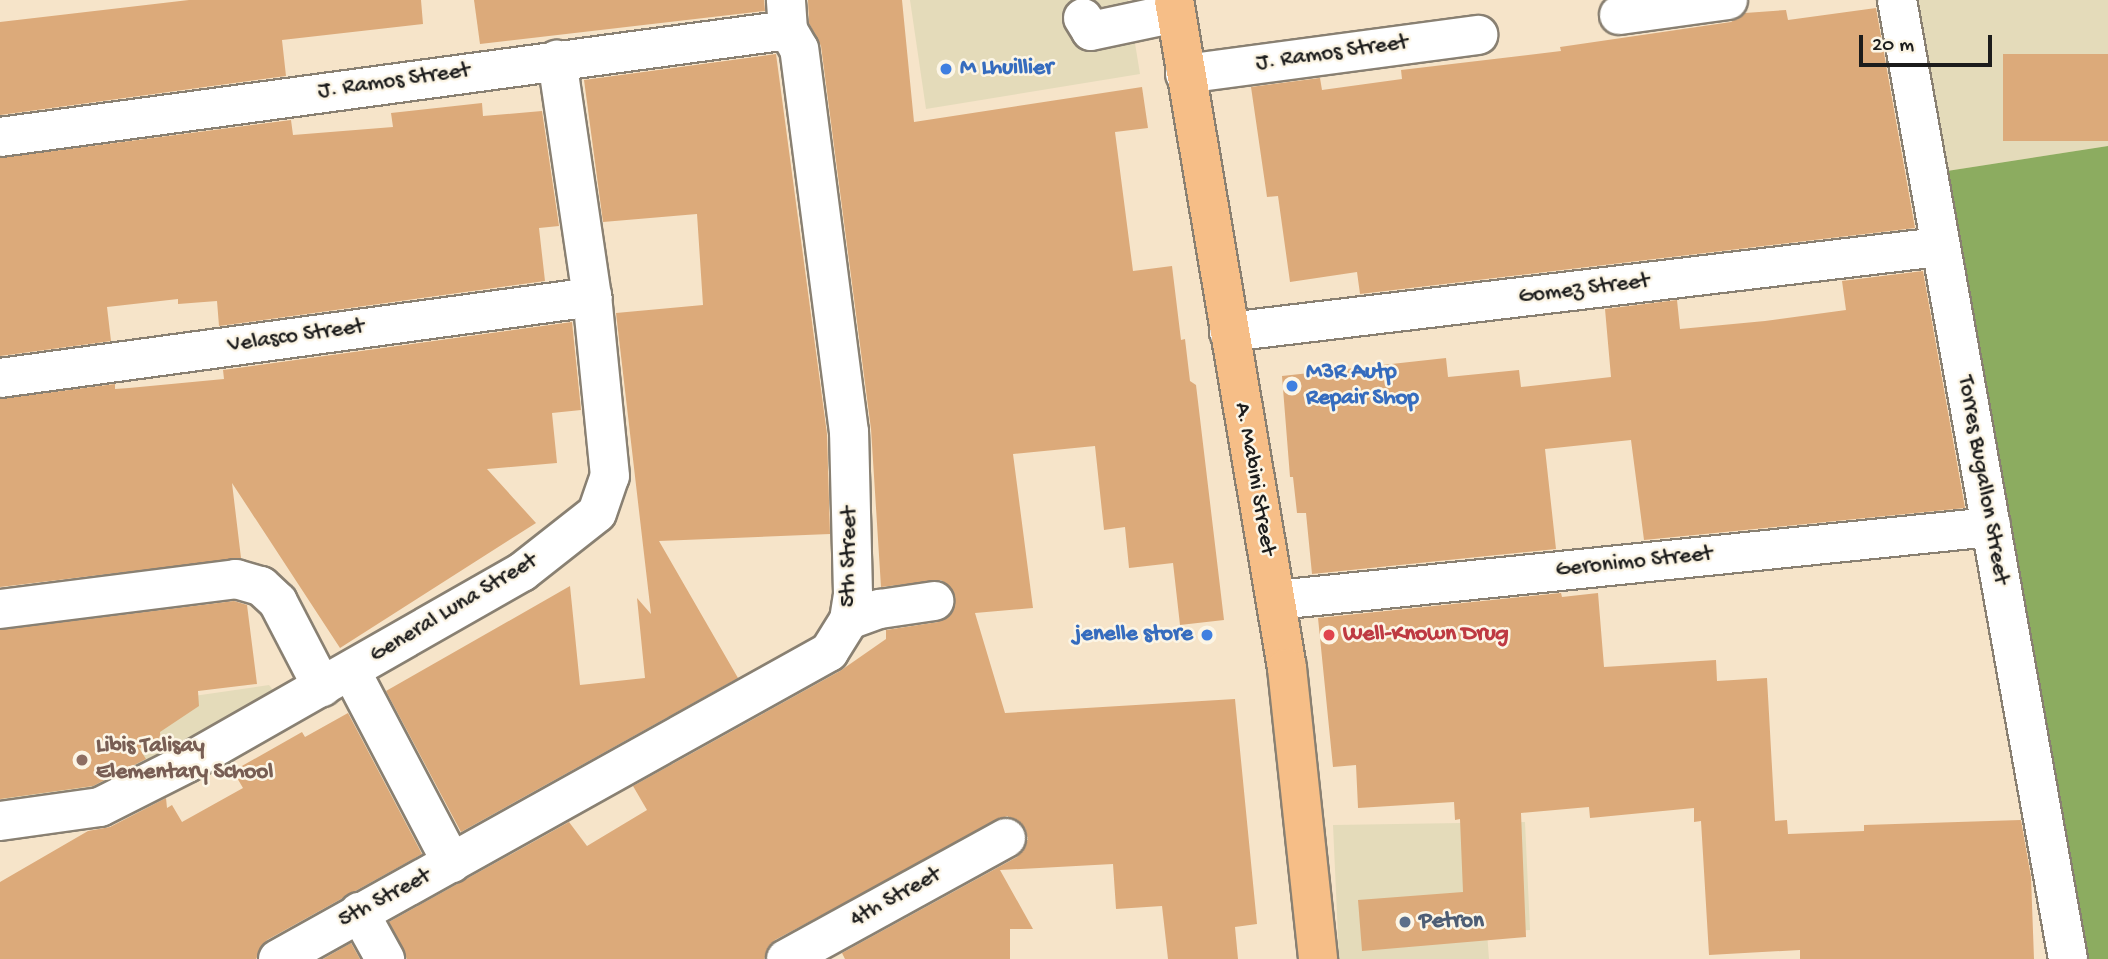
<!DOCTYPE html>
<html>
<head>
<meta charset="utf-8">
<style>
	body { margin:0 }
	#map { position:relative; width:2108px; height:959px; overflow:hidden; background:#f6e4c9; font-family:"Gochi Hand",sans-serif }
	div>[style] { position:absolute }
	.built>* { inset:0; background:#e4dbba }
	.forest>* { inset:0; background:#8cac60 }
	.building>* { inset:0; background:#dcaa7a; transform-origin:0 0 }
	.roads { filter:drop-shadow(2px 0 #898072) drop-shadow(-2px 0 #898072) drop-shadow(0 2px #898072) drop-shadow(0 -2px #898072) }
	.minor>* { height:38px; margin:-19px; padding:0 19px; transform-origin:19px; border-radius:19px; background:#fff }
	.major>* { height:38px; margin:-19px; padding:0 19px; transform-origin:19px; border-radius:19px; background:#f6be87 }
	.dots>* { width:19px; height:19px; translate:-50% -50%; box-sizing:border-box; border:4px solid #fcf5e5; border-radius:50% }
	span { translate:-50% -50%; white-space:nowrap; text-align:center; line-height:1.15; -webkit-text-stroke:5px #fcf5e5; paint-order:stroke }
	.street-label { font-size:23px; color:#1c1c1c }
	.shop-label { font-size:23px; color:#366cbe; font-weight:700 }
	.left { translate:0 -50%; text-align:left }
	.right { translate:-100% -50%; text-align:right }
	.health-label { font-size:23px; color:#be3a42; font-weight:700 }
	.education-label { font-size:23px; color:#785e54; font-weight:700 }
	.service-label { font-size:23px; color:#4e5e75; font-weight:700 }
	.scale { position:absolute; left:1859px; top:35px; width:133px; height:32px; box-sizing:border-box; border:4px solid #1c1c1c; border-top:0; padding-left:9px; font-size:21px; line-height:24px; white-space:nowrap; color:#1c1c1c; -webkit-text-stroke:5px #fcf5e5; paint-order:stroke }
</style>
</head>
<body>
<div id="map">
	<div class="built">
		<i style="clip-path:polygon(910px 0,1128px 0,1140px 74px,926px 109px)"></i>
		<i style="clip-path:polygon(1916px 0,2108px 0,2108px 146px,1947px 171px)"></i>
		<i style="clip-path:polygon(269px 685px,279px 698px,97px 795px,0 807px,0 724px)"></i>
		<i style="clip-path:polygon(1525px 822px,1530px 930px,1487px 932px,1489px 959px,1339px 959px,1333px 825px)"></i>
	</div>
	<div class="forest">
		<i style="clip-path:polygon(2108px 146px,2108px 959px,2083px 959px,1947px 171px)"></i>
	</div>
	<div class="building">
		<i style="clip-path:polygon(189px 0,421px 0,423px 24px,282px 40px,286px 76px,0 115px,0 22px)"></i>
		<i style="clip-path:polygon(474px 0,764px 0,765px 11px,480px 44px)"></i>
		<i style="clip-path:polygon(808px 0,902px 0,914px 122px,1142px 87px,1148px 128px,1115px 132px,1133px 271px,1172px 266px,1181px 340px,1185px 339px,1190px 381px,1196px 385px,1224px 620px,1180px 625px,1173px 563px,1129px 568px,1125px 527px,1104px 530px,1095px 446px,1013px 454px,1033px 608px,975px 613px,1005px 713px,1235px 699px,1257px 924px,1235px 927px,1238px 959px,1168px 959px,1162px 906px,1116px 909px,1113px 864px,1000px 870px,1033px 929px,1010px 929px,1010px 959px,845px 959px,842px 953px,1017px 857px,1028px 839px,1025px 828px,1007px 816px,775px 940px,764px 959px,407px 959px,389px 922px,569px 822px,587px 846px,647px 810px,633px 786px,840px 671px,886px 639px,886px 630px,938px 622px,954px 610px,951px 588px,941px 580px,881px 587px,871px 429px,821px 46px,809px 23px)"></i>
		<i style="clip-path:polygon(1876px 8px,1915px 228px,1360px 294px,1357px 272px,1290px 282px,1278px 196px,1267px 197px,1251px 87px,1320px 78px,1322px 90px,1402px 79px,1401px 70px,1561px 51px,1560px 47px,1731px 22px,1745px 13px,1786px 10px,1788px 20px)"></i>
		<i style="clip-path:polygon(776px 54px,827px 434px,830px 534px,659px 541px,738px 678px,461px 832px,386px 691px,570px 586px,580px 685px,645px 678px,637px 598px,651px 614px,616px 313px,703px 305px,697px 214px,603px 222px,584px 80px)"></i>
		<i style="left:2108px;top:54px;width:87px;height:105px;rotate:90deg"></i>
		<i style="clip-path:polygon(482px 103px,483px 116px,542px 111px,559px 226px,539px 228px,545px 281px,219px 326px,217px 301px,178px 304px,178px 299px,107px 307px,111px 341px,0 356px,0 158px,291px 120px,293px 135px,393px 127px,391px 113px)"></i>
		<i style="clip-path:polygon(1923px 271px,1965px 508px,1644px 540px,1631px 440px,1545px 449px,1556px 549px,1312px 574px,1306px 513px,1297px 513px,1293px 477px,1290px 477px,1282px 376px,1446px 358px,1448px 377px,1519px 370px,1521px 387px,1611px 377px,1605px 309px,1677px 300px,1680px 329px,1765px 321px,1846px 310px,1842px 281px)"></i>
		<i style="clip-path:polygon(572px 322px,581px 410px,552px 413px,557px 463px,487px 469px,536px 523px,340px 648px,232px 483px,241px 558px,0 587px,0 399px,115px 384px,115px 389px,129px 388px,224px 379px,223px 370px)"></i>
		<i style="clip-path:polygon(1561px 593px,1562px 597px,1598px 593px,1604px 667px,1716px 660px,1717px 681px,1767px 678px,1775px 821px,1787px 820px,1788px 834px,1864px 831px,1864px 825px,2021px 820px,2031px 877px,2034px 959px,1800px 959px,1800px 950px,1709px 955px,1701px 821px,1694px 822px,1694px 808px,1590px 818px,1589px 807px,1521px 813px,1526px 937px,1362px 951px,1358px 900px,1463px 892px,1460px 819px,1455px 820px,1454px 802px,1358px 808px,1356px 765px,1333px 767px,1318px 618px)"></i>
		<i style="clip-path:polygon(234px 601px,247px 605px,257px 684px,198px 691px,199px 706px,160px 732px,161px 746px,139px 748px,146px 759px,93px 786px,0 799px,0 630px)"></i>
		<i style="clip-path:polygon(348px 713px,422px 854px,267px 940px,256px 959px,0 959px,0 882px,88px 831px,110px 827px,166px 798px,167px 808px,172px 805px,182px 822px,243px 788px,233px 771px,302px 732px,305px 737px)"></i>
		<i style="clip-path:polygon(351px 943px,360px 959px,323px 959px)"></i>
	</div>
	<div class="roads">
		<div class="minor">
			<i style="left:1897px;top:0;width:974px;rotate:79.89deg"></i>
			<i style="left:1619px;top:15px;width:110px;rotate:-7.8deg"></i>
			<i style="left:1083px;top:18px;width:15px;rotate:58deg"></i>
			<i style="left:1091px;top:31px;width:87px;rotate:-12deg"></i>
			<i style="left:1185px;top:74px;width:296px;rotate:-7.6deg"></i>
			<i style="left:0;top:137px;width:795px;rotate:-7.73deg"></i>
			<i style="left:1229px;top:332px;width:715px;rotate:-6.83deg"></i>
			<i style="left:0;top:378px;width:598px;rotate:-7.79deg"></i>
			<i style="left:1277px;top:600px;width:718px;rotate:-5.84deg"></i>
			<i style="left:0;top:609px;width:238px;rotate:-7.2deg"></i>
			<i style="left:236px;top:579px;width:26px;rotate:16deg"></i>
			<i style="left:261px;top:586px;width:23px;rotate:43deg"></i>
			<i style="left:278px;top:602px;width:96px;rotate:62.6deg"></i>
			<i style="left:849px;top:620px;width:33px;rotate:-20deg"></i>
			<i style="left:880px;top:609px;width:55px;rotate:-8.4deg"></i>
			<i style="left:351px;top:671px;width:217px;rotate:62.3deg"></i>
			<i style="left:0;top:821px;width:101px;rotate:-8deg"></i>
			<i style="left:100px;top:807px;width:97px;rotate:-26.8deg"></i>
			<i style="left:187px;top:763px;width:386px;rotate:-29.7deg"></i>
			<i style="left:522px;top:572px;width:95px;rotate:-38.2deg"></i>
			<i style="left:597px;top:513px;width:39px;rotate:-71deg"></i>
			<i style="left:610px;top:476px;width:180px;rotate:-95.7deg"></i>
			<i style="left:592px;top:297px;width:240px;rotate:-98.4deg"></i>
			<i style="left:359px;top:912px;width:54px;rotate:61deg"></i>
			<i style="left:278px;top:959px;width:631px;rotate:-29.13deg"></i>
			<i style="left:829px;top:652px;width:38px;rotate:-58deg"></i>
			<i style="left:849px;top:620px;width:26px;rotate:-81deg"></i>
			<i style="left:853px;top:594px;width:162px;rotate:-91.4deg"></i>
			<i style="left:849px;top:432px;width:386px;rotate:-97.4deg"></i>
			<i style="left:799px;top:49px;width:22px;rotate:-120deg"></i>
			<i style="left:788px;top:30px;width:30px;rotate:-94deg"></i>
			<i style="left:786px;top:959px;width:251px;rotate:-28.8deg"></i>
		</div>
		<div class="major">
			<i style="left:1174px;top:0;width:677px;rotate:80.4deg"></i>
			<i style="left:1287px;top:668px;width:293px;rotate:83.9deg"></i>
		</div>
	</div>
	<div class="dots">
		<i style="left:946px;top:69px;background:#3f7fe0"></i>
		<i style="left:1292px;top:386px;background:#3f7fe0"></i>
		<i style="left:1207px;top:635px;background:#3f7fe0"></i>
		<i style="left:1329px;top:635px;background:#e0444e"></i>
		<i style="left:82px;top:760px;background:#8d6e63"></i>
		<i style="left:1405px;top:922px;background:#5c6f8a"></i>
	</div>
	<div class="street-label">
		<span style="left:1332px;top:54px;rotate:-8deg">J. Ramos Street</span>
		<span style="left:394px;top:82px;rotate:-8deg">J. Ramos Street</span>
		<span style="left:1584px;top:290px;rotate:-7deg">Gomez Street</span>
		<span style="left:296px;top:337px;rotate:-8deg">Velasco Street</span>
		<span style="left:1254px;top:479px;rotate:80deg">A. Mabini Street</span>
		<span style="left:1982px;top:480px;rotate:80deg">Torres Bugallon Street</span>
		<span style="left:850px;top:557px;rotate:-89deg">5th Street</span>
		<span style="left:1634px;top:563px;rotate:-6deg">Geronimo Street</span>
		<span style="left:454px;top:609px;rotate:-31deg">General Luna Street</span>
		<span style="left:896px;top:898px;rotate:-29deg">4th Street</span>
		<span style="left:385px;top:899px;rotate:-28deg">5th Street</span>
	</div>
	<div class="shop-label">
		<span class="left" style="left:960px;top:69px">M Lhuillier</span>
		<span class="left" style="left:1306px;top:386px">M3R Autp<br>Repair Shop</span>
		<span class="right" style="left:1193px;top:635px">jenelle store</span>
	</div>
	<div class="health-label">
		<span class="left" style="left:1343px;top:635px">Well-Known Drug</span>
	</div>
	<div class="education-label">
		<span class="left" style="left:96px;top:760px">Libis Talisay<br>Elementary School</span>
	</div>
	<div class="service-label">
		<span class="left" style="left:1419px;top:922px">Petron</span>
	</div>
	<div class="scale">20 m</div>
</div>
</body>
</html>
